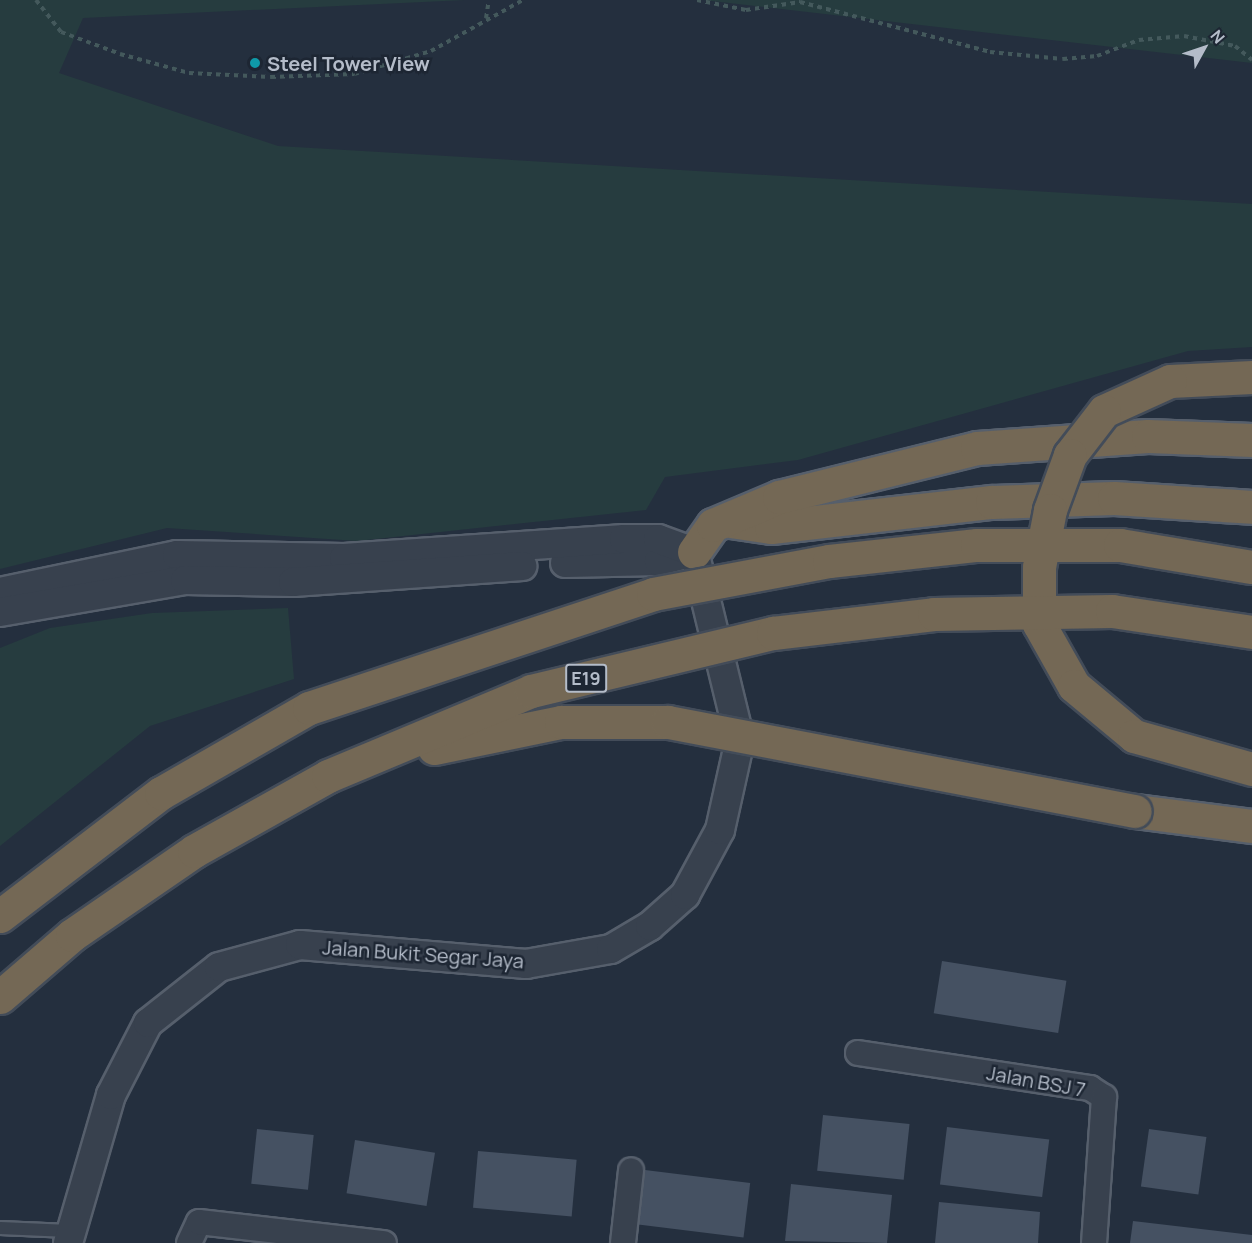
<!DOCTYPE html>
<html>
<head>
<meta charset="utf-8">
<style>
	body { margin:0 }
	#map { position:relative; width:1252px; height:1243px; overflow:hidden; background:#242f3e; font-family:Manrope,sans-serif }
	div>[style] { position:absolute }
	.green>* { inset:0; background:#263c3f }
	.building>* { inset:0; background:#455162; transform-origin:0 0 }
	.path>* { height:4px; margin-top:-2px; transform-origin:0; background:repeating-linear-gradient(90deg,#44595c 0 4.5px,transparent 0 9px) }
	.roads { filter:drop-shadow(2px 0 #565f6c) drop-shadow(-2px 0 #565f6c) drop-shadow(0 2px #565f6c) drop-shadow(0 -2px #565f6c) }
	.service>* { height:12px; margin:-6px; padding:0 6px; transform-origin:6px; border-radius:6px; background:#38414e }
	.minor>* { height:24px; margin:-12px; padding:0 12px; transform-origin:12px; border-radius:12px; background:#38414e }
	.tertiary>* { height:28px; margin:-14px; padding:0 14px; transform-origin:14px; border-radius:14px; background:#38414e }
	.motorway>* { height:33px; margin:-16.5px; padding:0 16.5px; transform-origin:16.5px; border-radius:16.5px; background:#746855 }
	.bridges { filter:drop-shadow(2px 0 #434c59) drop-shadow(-2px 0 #434c59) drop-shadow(0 2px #434c59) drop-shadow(0 -2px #434c59) }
	.motorway-bridge>* { height:33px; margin:-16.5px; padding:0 16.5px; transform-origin:16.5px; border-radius:16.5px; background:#746855 }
	.dots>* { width:16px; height:16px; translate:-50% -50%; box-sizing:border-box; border:3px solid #1d2633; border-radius:50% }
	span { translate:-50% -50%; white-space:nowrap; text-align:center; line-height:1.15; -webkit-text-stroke:5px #1d2633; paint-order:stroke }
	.shield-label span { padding:2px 4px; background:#1d2633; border:2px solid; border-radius:4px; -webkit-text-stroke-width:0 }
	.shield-label { font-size:18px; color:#b4bcc9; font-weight:700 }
	.poi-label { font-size:20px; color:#b4bcc9; font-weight:700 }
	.left { translate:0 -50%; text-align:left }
	.street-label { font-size:20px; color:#b4bcc9 }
	.north { position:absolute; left:1174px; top:18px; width:60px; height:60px; -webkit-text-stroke:4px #1d2633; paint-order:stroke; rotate:50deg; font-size:16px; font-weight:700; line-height:24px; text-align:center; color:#b4bcc9 }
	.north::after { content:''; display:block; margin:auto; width:21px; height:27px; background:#b4bcc9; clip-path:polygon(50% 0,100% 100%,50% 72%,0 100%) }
</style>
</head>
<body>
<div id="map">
	<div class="green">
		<i style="clip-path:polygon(0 0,465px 0,83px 18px,59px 73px,278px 146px,1252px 204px,1252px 347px,1188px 351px,798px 460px,665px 477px,646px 510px,357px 541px,167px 528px,0 569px)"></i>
		<i style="clip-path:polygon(703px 0,1252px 0,1252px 63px)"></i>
		<i style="clip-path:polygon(288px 608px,294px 679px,150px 726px,0 846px,0 648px,50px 628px,152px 613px)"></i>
	</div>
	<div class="building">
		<i style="left:942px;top:961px;width:126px;height:53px;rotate:9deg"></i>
		<i style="left:823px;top:1115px;width:87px;height:56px;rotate:6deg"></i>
		<i style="left:947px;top:1127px;width:103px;height:58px;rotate:7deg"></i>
		<i style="left:257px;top:1129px;width:57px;height:55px;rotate:6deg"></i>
		<i style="left:1149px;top:1129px;width:58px;height:58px;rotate:8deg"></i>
		<i style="left:355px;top:1140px;width:81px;height:54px;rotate:9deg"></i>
		<i style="left:478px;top:1151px;width:99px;height:57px;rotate:5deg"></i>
		<i style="left:645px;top:1170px;width:106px;height:55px;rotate:7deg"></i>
		<i style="clip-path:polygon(791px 1184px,892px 1195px,887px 1243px,785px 1241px)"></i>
		<i style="clip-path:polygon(939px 1202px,1040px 1212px,1038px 1243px,935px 1243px)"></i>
		<i style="clip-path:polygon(1133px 1221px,1252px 1235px,1252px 1243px,1130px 1243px)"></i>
	</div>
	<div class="path">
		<i style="left:36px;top:0;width:41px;rotate:52deg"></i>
		<i style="left:61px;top:32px;width:63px;rotate:20.4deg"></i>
		<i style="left:120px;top:54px;width:72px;rotate:15.4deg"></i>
		<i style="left:189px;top:73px;width:82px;rotate:2.8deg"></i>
		<i style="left:271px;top:77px;width:83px;rotate:-2.1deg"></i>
		<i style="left:354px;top:74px;width:80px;rotate:-16.6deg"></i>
		<i style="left:431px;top:51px;width:105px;rotate:-29deg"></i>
		<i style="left:697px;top:0;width:50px;rotate:11.5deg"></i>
		<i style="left:746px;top:10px;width:55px;rotate:-8.4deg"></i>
		<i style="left:800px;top:2px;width:196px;rotate:14.7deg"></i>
		<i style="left:990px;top:52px;width:73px;rotate:5.5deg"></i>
		<i style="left:1063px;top:59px;width:34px;rotate:-5deg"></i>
		<i style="left:1097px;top:56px;width:45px;rotate:-20.9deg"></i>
		<i style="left:1139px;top:40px;width:45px;rotate:-5.1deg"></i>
		<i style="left:1184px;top:36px;width:52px;rotate:11.1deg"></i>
		<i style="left:1235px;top:46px;width:22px;rotate:39deg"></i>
		<i style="left:486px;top:18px;width:18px;rotate:-81deg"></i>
	</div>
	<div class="roads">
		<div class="service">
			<i style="left:0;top:1228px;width:69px;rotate:2.5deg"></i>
		</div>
		<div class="minor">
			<i style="left:858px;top:1053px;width:235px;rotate:8.6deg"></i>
			<i style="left:1090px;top:1088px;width:17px;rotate:33deg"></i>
			<i style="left:1104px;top:1097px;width:146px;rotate:93.9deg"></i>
			<i style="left:189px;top:1243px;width:23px;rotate:-65deg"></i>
			<i style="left:199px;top:1222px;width:186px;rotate:6.5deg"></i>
			<i style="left:623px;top:1243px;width:73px;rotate:-83.7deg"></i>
		</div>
		<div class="tertiary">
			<i style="left:565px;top:563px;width:94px;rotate:-1.2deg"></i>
			<i style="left:659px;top:561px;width:36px;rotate:-14deg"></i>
			<i style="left:0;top:592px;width:181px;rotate:-11.8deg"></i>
			<i style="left:177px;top:555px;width:167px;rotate:1deg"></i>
			<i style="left:344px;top:558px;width:281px;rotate:-3.9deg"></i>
			<i style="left:624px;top:539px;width:34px"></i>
			<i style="left:658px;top:539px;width:38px;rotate:20deg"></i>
			<i style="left:0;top:612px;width:188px;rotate:-9.8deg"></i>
			<i style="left:185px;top:580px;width:108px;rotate:1.1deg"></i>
			<i style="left:293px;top:582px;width:230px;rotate:-4deg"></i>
			<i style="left:68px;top:1243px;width:154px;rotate:-73.8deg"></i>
			<i style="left:111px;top:1095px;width:81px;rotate:-62.8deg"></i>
			<i style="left:148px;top:1023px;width:90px;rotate:-38.3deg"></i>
			<i style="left:219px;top:967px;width:84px;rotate:-15.2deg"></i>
			<i style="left:300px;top:945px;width:227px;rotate:4.8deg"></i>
			<i style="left:526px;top:964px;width:86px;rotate:-10deg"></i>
			<i style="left:611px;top:949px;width:45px;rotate:-30.5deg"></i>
			<i style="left:650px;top:926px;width:47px;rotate:-41.5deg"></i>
			<i style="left:685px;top:895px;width:74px;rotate:-61.7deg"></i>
			<i style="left:720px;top:830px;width:92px;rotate:-77.5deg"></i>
			<i style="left:740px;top:740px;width:194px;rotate:-103.7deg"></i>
		</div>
		<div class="motorway">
			<i style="left:730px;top:521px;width:41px;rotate:8.3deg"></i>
			<i style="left:771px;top:527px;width:222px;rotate:-6.5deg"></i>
			<i style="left:992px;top:502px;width:122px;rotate:-1.9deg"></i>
			<i style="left:1114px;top:498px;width:138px;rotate:3.7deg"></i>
			<i style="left:694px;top:552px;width:33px;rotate:-55deg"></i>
			<i style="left:713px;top:525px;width:72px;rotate:-23deg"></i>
			<i style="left:779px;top:497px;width:204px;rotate:-13.9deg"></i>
			<i style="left:977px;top:448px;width:171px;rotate:-4deg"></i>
			<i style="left:1148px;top:436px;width:104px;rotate:2.2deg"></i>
			<i style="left:1135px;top:811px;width:118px;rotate:7.3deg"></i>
		</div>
	</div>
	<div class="bridges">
		<div class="motorway-bridge">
			<i style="left:1252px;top:377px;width:82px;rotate:177.2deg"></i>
			<i style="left:1170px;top:381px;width:72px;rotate:155.6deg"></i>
			<i style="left:1104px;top:411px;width:56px;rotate:127.7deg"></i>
			<i style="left:1070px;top:455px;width:59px;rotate:110deg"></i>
			<i style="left:1050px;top:510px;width:58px;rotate:100.9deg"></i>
			<i style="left:1039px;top:567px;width:57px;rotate:90deg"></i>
			<i style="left:1039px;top:624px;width:71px;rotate:60.6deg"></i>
			<i style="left:1074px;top:686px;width:78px;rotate:39.8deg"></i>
			<i style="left:1134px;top:736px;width:123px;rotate:15.6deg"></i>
			<i style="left:434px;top:748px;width:130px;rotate:-11.6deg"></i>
			<i style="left:561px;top:722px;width:107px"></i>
			<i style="left:668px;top:722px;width:475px;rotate:10.8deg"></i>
			<i style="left:0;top:916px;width:203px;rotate:-37.4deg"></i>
			<i style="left:161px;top:793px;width:171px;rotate:-29.9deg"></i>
			<i style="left:309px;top:708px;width:362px;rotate:-18.3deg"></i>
			<i style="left:653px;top:594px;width:179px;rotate:-10.6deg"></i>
			<i style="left:829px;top:561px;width:149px;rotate:-6.2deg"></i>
			<i style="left:977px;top:545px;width:143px"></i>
			<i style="left:1120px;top:545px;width:134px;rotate:9.5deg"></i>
			<i style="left:0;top:997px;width:95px;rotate:-40.7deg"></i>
			<i style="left:72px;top:935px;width:148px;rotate:-34.5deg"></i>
			<i style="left:194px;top:851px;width:154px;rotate:-29.2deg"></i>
			<i style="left:328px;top:776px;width:220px;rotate:-22.7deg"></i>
			<i style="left:531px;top:691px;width:249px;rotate:-13.5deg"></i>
			<i style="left:773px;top:633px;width:162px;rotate:-6.7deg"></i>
			<i style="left:934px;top:614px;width:178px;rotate:-1deg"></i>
			<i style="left:1112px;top:611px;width:142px;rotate:8.5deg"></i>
		</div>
	</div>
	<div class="dots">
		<i style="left:255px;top:63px;background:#0f9aa8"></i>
	</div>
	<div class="shield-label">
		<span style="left:586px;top:678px">E19</span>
	</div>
	<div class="poi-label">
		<span class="left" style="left:267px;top:63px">Steel Tower View</span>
	</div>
	<div class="street-label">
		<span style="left:423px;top:954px;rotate:4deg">Jalan Bukit Segar Jaya</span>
		<span style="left:1036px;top:1081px;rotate:10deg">Jalan BSJ 7</span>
	</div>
	<div class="north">N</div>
</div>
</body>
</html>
